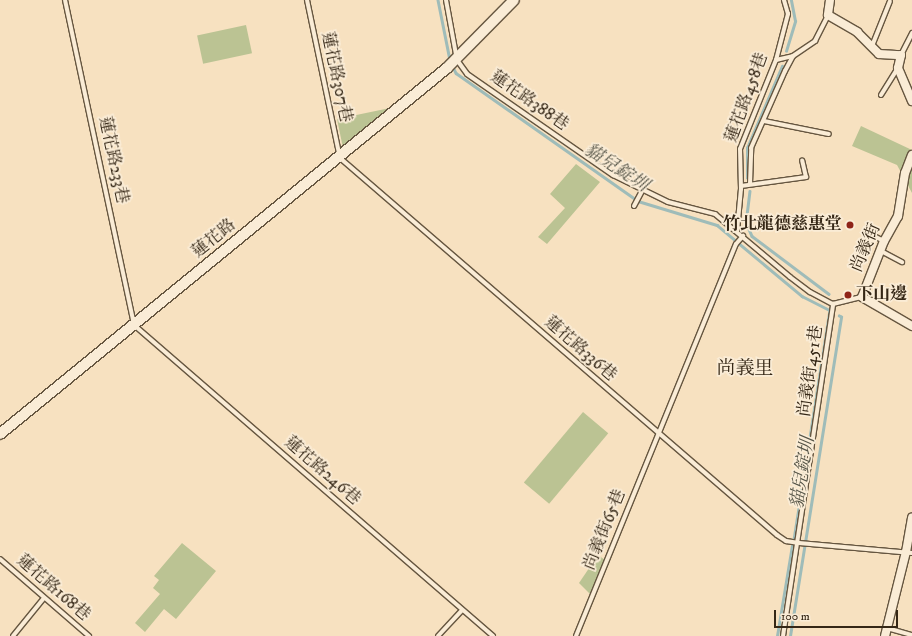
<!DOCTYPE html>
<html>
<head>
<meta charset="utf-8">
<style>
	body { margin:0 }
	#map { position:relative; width:912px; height:636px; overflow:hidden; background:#f7e1c0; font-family:"IM FELL DW Pica","Noto Serif TC",serif }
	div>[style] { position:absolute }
	.green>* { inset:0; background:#bbc393; transform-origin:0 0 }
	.stream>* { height:2.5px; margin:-1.25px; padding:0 1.25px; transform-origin:1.25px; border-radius:1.25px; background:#9fbcb9 }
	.roads { filter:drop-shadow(1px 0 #665640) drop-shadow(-1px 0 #665640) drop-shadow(0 1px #665640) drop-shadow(0 -1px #665640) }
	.service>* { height:4px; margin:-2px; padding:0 2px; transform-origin:2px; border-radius:2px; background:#faecd6 }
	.minor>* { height:8px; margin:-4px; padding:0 4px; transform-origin:4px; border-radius:4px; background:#faecd6 }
	.tertiary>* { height:10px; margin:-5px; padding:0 5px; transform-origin:5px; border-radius:5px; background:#faecd6 }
	.dots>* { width:11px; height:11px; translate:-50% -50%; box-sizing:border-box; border:2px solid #faecd6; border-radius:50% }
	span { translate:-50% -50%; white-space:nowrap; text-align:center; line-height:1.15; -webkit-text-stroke:3.5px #faecd6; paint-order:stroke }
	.street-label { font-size:17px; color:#352716 }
	.poi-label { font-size:17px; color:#352716; font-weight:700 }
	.right { translate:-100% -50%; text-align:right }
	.left { translate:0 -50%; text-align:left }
	.water-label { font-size:18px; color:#555447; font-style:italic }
	.quarter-label { font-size:19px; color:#352716 }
	.scale { position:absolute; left:774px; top:610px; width:124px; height:18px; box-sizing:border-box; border:2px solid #352716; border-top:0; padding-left:5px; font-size:12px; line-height:14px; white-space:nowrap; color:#352716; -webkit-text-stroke:3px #faecd6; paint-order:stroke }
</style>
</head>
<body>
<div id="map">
	<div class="green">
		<i style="left:246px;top:25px;width:29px;height:50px;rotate:78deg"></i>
		<i style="clip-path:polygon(390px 108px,389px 112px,343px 148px,337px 119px)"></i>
		<i style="clip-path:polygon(861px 126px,912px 150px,912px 193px,897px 165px,852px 146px)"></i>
		<i style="clip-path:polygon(576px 164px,600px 182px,547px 244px,538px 237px,565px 208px,550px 194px)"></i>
		<i style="left:583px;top:412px;width:33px;height:92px;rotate:40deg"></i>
		<i style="clip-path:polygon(182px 543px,216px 571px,176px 619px,164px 609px,145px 632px,135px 623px,160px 594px,153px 588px,159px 580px,154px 576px)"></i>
		<i style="clip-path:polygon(598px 555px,605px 560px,591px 595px,579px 583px)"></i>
	</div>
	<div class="stream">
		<i style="left:438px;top:0;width:61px;rotate:78.7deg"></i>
		<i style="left:786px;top:51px;width:31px;rotate:-73deg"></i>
		<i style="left:795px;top:21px;width:21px;rotate:-101deg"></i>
		<i style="left:452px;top:65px;width:9px;rotate:63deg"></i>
		<i style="left:456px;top:73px;width:223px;rotate:35.1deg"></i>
		<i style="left:638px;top:201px;width:83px;rotate:16.9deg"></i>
		<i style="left:717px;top:225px;width:111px;rotate:39.9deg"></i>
		<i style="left:802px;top:296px;width:31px;rotate:27deg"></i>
		<i style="left:830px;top:310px;width:232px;rotate:98.9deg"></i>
		<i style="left:747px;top:178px;width:30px;rotate:-90deg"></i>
		<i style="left:747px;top:148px;width:89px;rotate:-66.9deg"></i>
		<i style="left:750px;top:191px;width:31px;rotate:97deg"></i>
		<i style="left:746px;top:222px;width:15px;rotate:67deg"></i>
		<i style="left:752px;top:236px;width:96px;rotate:37deg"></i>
		<i style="left:777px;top:636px;width:92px;rotate:-80.6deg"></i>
		<i style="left:790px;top:636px;width:323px;rotate:-80.9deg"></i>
		<i style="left:841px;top:317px;width:2px;rotate:-153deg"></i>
	</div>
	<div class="roads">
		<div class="service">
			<i style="left:65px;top:0;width:332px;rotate:78deg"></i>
			<i style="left:134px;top:325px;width:475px;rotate:40.9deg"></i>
			<i style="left:307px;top:0;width:161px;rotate:78.2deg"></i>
			<i style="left:340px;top:158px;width:577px;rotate:40.78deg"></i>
			<i style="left:777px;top:535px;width:11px;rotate:34deg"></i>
			<i style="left:786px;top:541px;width:13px;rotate:9deg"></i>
			<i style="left:799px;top:543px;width:113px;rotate:5.1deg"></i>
			<i style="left:446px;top:0;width:61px;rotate:79.6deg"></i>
			<i style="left:457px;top:60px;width:17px;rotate:54deg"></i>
			<i style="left:467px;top:74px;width:178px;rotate:34.7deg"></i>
			<i style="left:613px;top:175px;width:61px;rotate:26.1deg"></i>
			<i style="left:668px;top:202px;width:49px;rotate:14.3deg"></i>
			<i style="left:715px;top:214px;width:98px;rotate:40deg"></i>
			<i style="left:790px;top:277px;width:25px;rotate:37deg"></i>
			<i style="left:810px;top:292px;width:26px;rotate:28deg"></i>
			<i style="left:872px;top:46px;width:48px;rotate:-68.2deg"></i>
			<i style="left:901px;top:55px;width:25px;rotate:-63deg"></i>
			<i style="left:776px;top:60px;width:17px;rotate:-13deg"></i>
			<i style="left:881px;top:95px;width:32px;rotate:-58deg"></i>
			<i style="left:764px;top:121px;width:66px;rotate:11.3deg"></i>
			<i style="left:750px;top:184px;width:36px;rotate:-88deg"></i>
			<i style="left:751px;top:148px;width:84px;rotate:-66.2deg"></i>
			<i style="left:785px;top:71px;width:17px;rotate:-62deg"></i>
			<i style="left:793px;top:56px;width:27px;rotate:-34deg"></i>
			<i style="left:815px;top:41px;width:29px;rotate:-63deg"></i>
			<i style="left:741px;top:186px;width:66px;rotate:-7.9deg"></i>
			<i style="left:806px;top:177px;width:17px;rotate:-103deg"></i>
			<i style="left:634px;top:206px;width:17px;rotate:-62deg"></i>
			<i style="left:737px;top:231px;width:42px;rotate:-84.6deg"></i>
			<i style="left:741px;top:189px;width:40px;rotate:-91.4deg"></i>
			<i style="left:740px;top:149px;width:96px;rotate:-68deg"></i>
			<i style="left:776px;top:60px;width:48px;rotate:-75.4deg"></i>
			<i style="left:788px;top:14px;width:15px;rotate:-106deg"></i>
			<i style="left:870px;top:234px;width:16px;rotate:27deg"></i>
			<i style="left:881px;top:251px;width:24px;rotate:28deg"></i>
			<i style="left:833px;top:304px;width:30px;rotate:-14deg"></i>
			<i style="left:0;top:559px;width:118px;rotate:40.9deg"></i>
			<i style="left:887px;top:628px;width:26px;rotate:16deg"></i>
			<i style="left:13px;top:636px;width:49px;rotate:-50.8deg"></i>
			<i style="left:438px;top:636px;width:35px;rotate:-47deg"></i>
			<i style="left:576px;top:636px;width:423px;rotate:-67.8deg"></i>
			<i style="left:736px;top:244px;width:11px;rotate:-49deg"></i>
			<i style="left:783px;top:636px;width:336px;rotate:-81.4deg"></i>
		</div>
		<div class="minor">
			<i style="left:830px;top:0;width:15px;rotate:98deg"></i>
			<i style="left:828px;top:15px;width:34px;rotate:30deg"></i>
			<i style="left:857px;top:32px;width:31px;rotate:45deg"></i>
			<i style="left:879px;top:54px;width:22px;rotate:3deg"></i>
			<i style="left:901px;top:55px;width:13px;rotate:103deg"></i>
			<i style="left:898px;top:68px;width:36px;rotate:67deg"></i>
			<i style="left:912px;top:155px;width:19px;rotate:111deg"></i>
			<i style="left:905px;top:173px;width:44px;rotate:99.2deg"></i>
			<i style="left:898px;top:216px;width:29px;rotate:119deg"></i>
			<i style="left:884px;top:241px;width:60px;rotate:111.4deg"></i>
			<i style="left:862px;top:297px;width:58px;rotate:30.1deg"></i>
			<i style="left:885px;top:636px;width:87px;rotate:-76deg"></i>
			<i style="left:906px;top:552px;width:35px;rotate:-80deg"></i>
		</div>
		<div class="tertiary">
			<i style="left:0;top:434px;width:578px;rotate:-39.31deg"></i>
			<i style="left:447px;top:68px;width:95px;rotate:-45.4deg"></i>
		</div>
	</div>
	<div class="dots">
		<i style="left:850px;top:225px;background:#8f2418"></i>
		<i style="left:848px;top:295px;background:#8f2418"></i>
	</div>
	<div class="street-label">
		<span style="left:336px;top:77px;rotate:78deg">蓮花路307巷</span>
		<span style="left:747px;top:98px;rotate:-70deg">蓮花路458巷</span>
		<span style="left:529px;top:101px;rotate:35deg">蓮花路388巷</span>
		<span style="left:113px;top:160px;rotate:78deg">蓮花路233巷</span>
		<span style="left:214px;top:239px;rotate:-39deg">蓮花路</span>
		<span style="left:866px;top:248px;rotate:-67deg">尚義街</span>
		<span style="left:580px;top:349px;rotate:41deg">蓮花路336巷</span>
		<span style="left:811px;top:371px;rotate:-82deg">尚義街451巷</span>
		<span style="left:322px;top:471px;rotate:41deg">蓮花路246巷</span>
		<span style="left:605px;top:530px;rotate:-68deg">尚義街65巷</span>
		<span style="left:53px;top:588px;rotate:41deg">蓮花路168巷</span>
	</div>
	<div class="poi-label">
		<span class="right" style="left:842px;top:225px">竹北龍德慈惠堂</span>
		<span class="left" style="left:856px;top:295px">下山邊</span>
	</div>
	<div class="water-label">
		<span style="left:616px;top:168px;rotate:33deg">貓兒錠圳</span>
		<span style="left:803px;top:473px;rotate:-81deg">貓兒錠圳</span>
	</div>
	<div class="quarter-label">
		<span style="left:745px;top:369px">尚義里</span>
	</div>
	<div class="scale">100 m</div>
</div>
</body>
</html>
